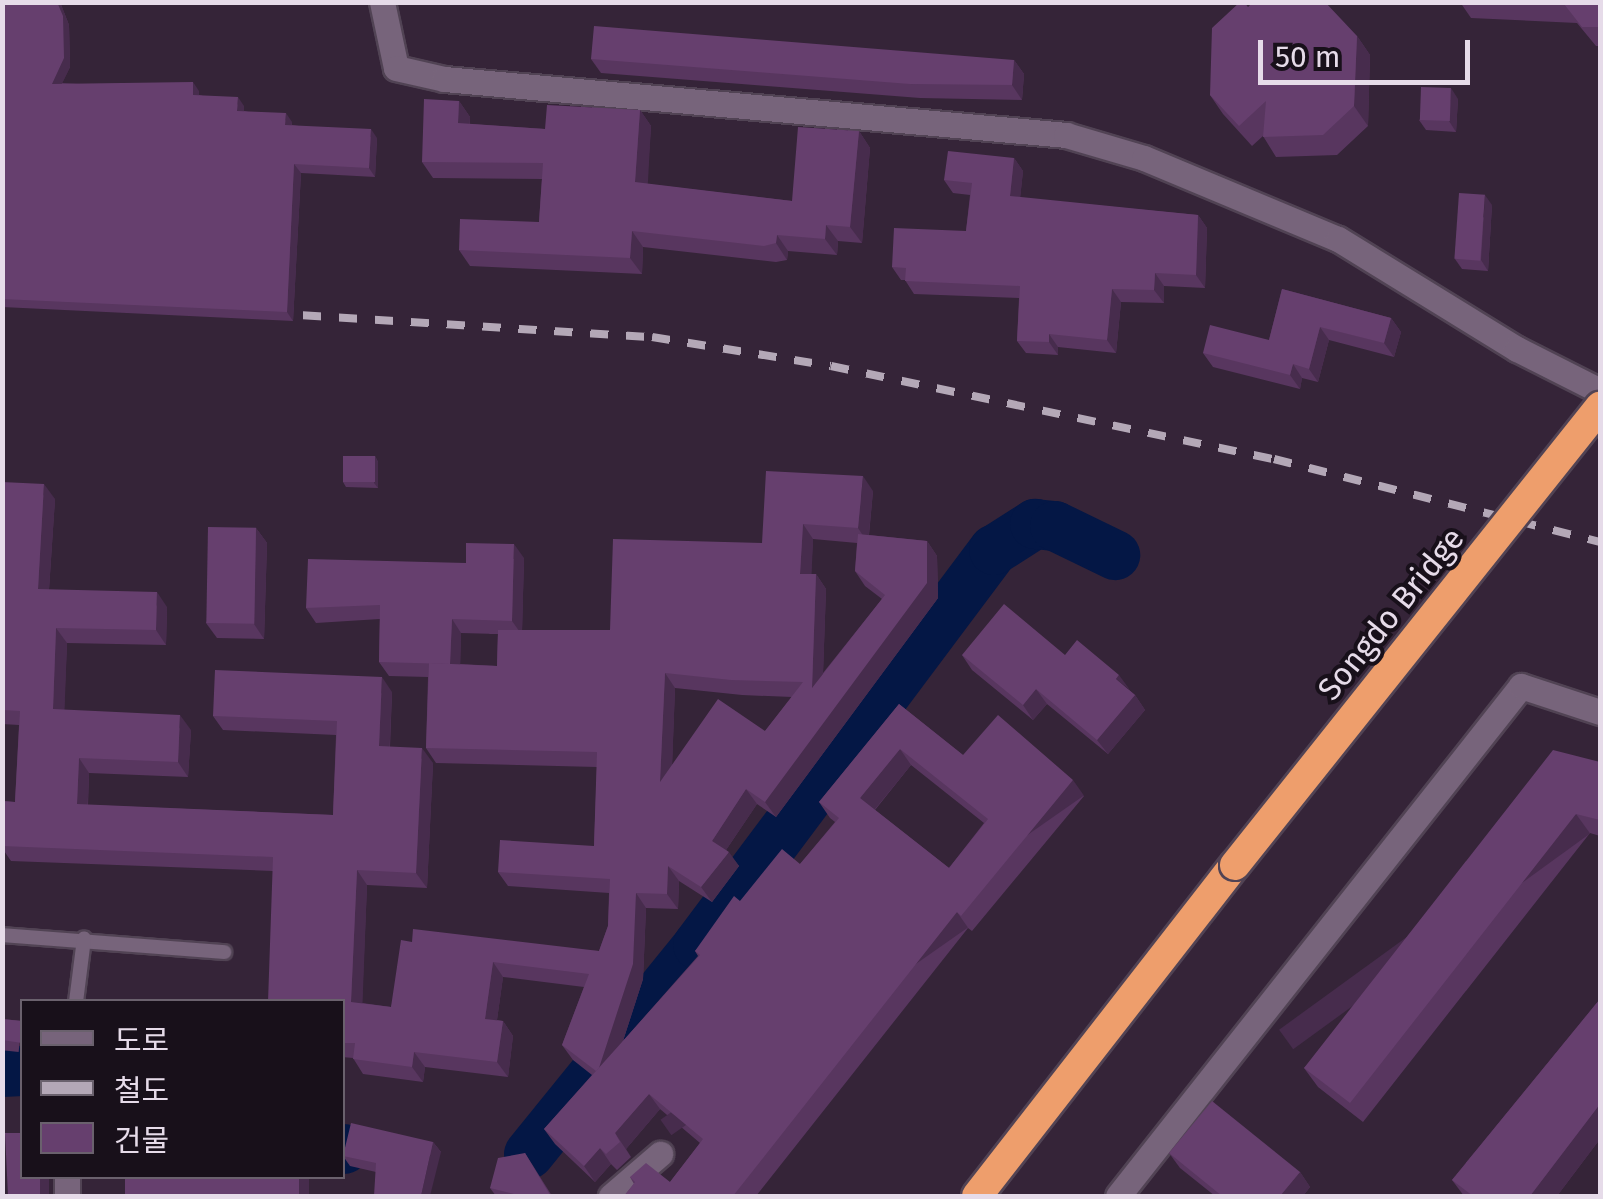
<!DOCTYPE html>
<html>
<head>
<meta charset="utf-8">
<style>
	body { margin:0 }
	#map { position:relative; width:1603px; height:1199px; overflow:hidden; background:#352438; font-family:"Fira Sans","Noto Sans KR",sans-serif }
	div>[style] { position:absolute }
	.river>* { height:50px; margin:-25px; padding:0 25px; transform-origin:25px; border-radius:25px; background:#041745 }
	.roads { filter:drop-shadow(2px 0 #514354) drop-shadow(-2px 0 #514354) drop-shadow(0 2px #514354) drop-shadow(0 -2px #514354) }
	.lane>* { height:14px; margin:-7px; padding:0 7px; transform-origin:7px; border-radius:7px; background:#77647b }
	.street>* { height:25px; margin:-12.5px; padding:0 12.5px; transform-origin:12.5px; border-radius:12.5px; background:#77647b }
	.highway>* { height:30px; margin:-15px; padding:0 15px; transform-origin:15px; border-radius:15px; background:#ee9e6c }
	.rail>* { height:8px; margin-top:-4px; transform-origin:0; background:repeating-linear-gradient(90deg,#b4a8b7 0 18px,transparent 0 36px) }
	.bridges { filter:drop-shadow(2px 0 #514354) drop-shadow(-2px 0 #514354) drop-shadow(0 2px #514354) drop-shadow(0 -2px #514354) }
	.highway-bridge>* { height:30px; margin:-15px; padding:0 15px; transform-origin:15px; border-radius:15px; background:#ee9e6c }
	.wall>* { inset:0; background:#58365f; transform-origin:0 0 }
	.shaded-wall>* { inset:0; background:#472c4d; transform-origin:0 0 }
	.building>* { inset:0; background:#663f6e; transform-origin:0 0 }
	span { translate:-50% -50%; white-space:nowrap; text-align:center; line-height:1.15; -webkit-text-stroke:8px #18101a; paint-order:stroke }
	.street-label { font-size:32px; color:#e6dbe9 }
	.frame { position:absolute; inset:0; border:5px solid #e6dbe9; pointer-events:none }
	.legend { position:absolute; left:20px; top:999px; width:325px; height:180px; box-sizing:border-box; background:#18101a; border:2px solid #6a616d; margin:0; padding:12px 18px; list-style:none; font-size:30px; color:#e6dbe9 }
	.legend li { display:flex; align-items:center; gap:20px; height:50px }
	.legend b { width:50px; border:2px solid #6a616d }
	.scale { position:absolute; left:1258px; top:40px; width:212px; height:45px; box-sizing:border-box; border:5px solid #e6dbe9; border-top:0; padding-left:12px; font-size:30px; line-height:35px; white-space:nowrap; color:#e6dbe9; -webkit-text-stroke:8px #18101a; paint-order:stroke }
</style>
</head>
<body>
<div id="map">
	<div class="river">
		<i style="left:2px;top:1072px;width:20px;rotate:-3deg"></i>
		<i style="left:342px;top:1149px;width:2px"></i>
		<i style="left:529px;top:1154px;width:269px;rotate:-51deg"></i>
		<i style="left:698px;top:945px;width:494px;rotate:-53.2deg"></i>
		<i style="left:994px;top:550px;width:49px;rotate:-32.4deg"></i>
		<i style="left:1035px;top:524px;width:20px;rotate:6deg"></i>
		<i style="left:1055px;top:526px;width:67px;rotate:25.8deg"></i>
	</div>
	<div class="roads">
		<div class="lane">
			<i style="left:2px;top:935px;width:223px;rotate:4.4deg"></i>
			<i style="left:76px;top:1002px;width:64px;rotate:-82.8deg"></i>
		</div>
		<div class="street">
			<i style="left:382px;top:2px;width:67px;rotate:78deg"></i>
			<i style="left:396px;top:68px;width:49px;rotate:12.9deg"></i>
			<i style="left:444px;top:79px;width:625px;rotate:5.14deg"></i>
			<i style="left:1066px;top:135px;width:81px;rotate:16.4deg"></i>
			<i style="left:1144px;top:158px;width:210px;rotate:22.7deg"></i>
			<i style="left:1338px;top:239px;width:210px;rotate:31.6deg"></i>
			<i style="left:1517px;top:349px;width:93px;rotate:26.8deg"></i>
			<i style="left:67px;top:1176px;width:20px;rotate:90deg"></i>
			<i style="left:611px;top:1196px;width:65px;rotate:-40.6deg"></i>
			<i style="left:1118px;top:1196px;width:650px;rotate:-51.68deg"></i>
			<i style="left:1521px;top:686px;width:83px;rotate:18.2deg"></i>
		</div>
		<div class="highway">
			<i style="left:977px;top:1196px;width:420px;rotate:-52.1deg"></i>
		</div>
	</div>
	<div class="rail">
		<i style="left:267px;top:313px;width:386px;rotate:3.6deg"></i>
		<i style="left:652px;top:337px;width:181px;rotate:9.2deg"></i>
		<i style="left:831px;top:366px;width:453px;rotate:11.9deg"></i>
		<i style="left:1274px;top:459px;width:336px;rotate:14.3deg"></i>
	</div>
	<div class="bridges">
		<div class="highway-bridge">
			<i style="left:1235px;top:865px;width:586px;rotate:-51.45deg"></i>
		</div>
	</div>
	<div class="wall">
		<i style="clip-path:polygon(2px 2px,60px 2px,69px 25px,70px 67px,62px 83px,199px 91px,199px 95px,244px 106px,244px 111px,292px 122px,292px 125px,377px 138px,375px 177px,301px 173px,293px 321px,2px 307px)"></i>
		<i style="clip-path:polygon(1460px 2px,1600px 2px,1600px 46px,1596px 46px,1577px 23px,1471px 18px)"></i>
		<i style="clip-path:polygon(1248px 7px,1357px 36px,1370px 55px,1368px 126px,1337px 155px,1276px 157px,1263px 136px,1252px 146px,1223px 114px,1210px 95px)"></i>
		<i style="clip-path:polygon(591px 59px,1014px 60px,1024px 74px,1022px 100px,920px 98px,601px 73px)"></i>
		<i style="clip-path:polygon(1458px 99px,1456px 132px,1426px 130px,1419px 120px)"></i>
		<i style="clip-path:polygon(459px 101px,470px 117px,470px 124px,545px 129px,640px 110px,651px 126px,647px 184px,792px 201px,859px 131px,870px 148px,862px 243px,838px 241px,837px 255px,788px 251px,787px 260px,776px 262px,643px 247px,642px 274px,470px 266px,459px 250px,539px 222px,542px 179px,433px 178px,422px 162px)"></i>
		<i style="clip-path:polygon(1014px 158px,1023px 171px,1020px 198px,1198px 215px,1207px 228px,1205px 288px,1164px 286px,1164px 303px,1121px 302px,1116px 353px,1058px 347px,1058px 355px,1026px 353px,1017px 341px,1019px 298px,914px 294px,905px 280px,901px 280px,892px 267px,966px 231px,970px 195px,953px 193px,944px 180px)"></i>
		<i style="clip-path:polygon(1492px 205px,1488px 271px,1462px 269px,1455px 259px)"></i>
		<i style="clip-path:polygon(1282px 289px,1391px 318px,1401px 332px,1394px 357px,1329px 340px,1318px 382px,1302px 378px,1300px 389px,1213px 367px,1203px 353px,1269px 340px)"></i>
		<i style="clip-path:polygon(375px 456px,378px 462px,378px 488px,346px 487px,343px 482px)"></i>
		<i style="clip-path:polygon(evenodd,2px 482px,55px 499px,49px 590px,167px 607px,166px 645px,67px 643px,64px 710px,191px 730px,188px 777px,89px 773px,88px 805px,333px 815px,336px 735px,223px 730px,213px 716px,392px 692px,390px 747px,433px 763px,427px 888px,367px 885px,362px 1003px,391px 1007px,412px 942px,599px 951px,608px 926px,609px 893px,508px 886px,498px 872px,594px 846px,597px 767px,436px 763px,426px 748px,428px 677px,389px 676px,379px 662px,380px 619px,316px 623px,306px 608px,466px 563px,524px 558px,522px 630px,610px 630px,762px 543px,873px 491px,869px 535px,927px 541px,937px 556px,938px 598px,776px 817px,757px 804px,726px 850px,739px 866px,712px 902px,679px 881px,678px 909px,646px 908px,643px 979px,623px 1041px,698px 956px,695px 951px,740px 901px,800px 864px,835px 822px,830px 818px,819px 802px,899px 704px,963px 755px,1084px 796px,972px 931px,968px 928px,756px 1196px,624px 1196px,634px 1184px,630px 1177px,670px 1182px,700px 1143px,660px 1109px,626px 1149px,631px 1157px,617px 1170px,611px 1164px,595px 1182px,555px 1144px,544px 1129px,592px 1075px,573px 1060px,562px 1045px,584px 987px,503px 977px,497px 1020px,503px 1021px,513px 1036px,508px 1077px,425px 1067px,423px 1082px,363px 1074px,353px 1058px,342px 1057px,342px 1002px,273px 871px,11px 861px,2px 848px,2px 801px,15px 802px,19px 725px,2px 724px,2px 482px,813px 539px,857px 543px,855px 571px,865px 586px,882px 599px,823px 673px,826px 589px,816px 574px,811px 574px,813px 539px,2px 482px,461px 633px,498px 634px,497px 666px,460px 664px,461px 633px,2px 482px,675px 688px,742px 695px,792px 697px,765px 731px,672px 765px,675px 688px,2px 482px,911px 765px,984px 823px,949px 868px,875px 810px,911px 765px)"></i>
		<i style="clip-path:polygon(256px 528px,267px 543px,264px 639px,217px 638px,206px 623px)"></i>
		<i style="clip-path:polygon(962px 655px,1065px 655px,1129px 690px,1135px 695px,1145px 710px,1108px 754px,1047px 704px,1033px 720px,972px 670px)"></i>
		<i style="clip-path:polygon(1600px 762px,1600px 836px,1590px 833px,1363px 1122px,1318px 1087px,1304px 1068px)"></i>
		<i style="clip-path:polygon(1600px 999px,1600px 1139px,1557px 1196px,1464px 1196px,1452px 1180px)"></i>
		<i style="left:2px;top:1019px;width:20px;height:31px;rotate:6deg"></i>
		<i style="clip-path:polygon(433px 1142px,441px 1152px,376px 1172px,350px 1166px,343px 1156px)"></i>
		<i style="clip-path:polygon(525px 1153px,552px 1196px,496px 1196px,490px 1188px)"></i>
		<i style="clip-path:polygon(1169px 1153px,1300px 1172px,1310px 1187px,1303px 1196px,1215px 1196px,1180px 1168px)"></i>
	</div>
	<div class="shaded-wall">
		<i style="clip-path:polygon(57px 2px,60px 2px,69px 25px,70px 67px,58px 92px,52px 84px)"></i>
		<i style="clip-path:polygon(1357px 36px,1370px 55px,1368px 126px,1354px 106px)"></i>
		<i style="clip-path:polygon(1014px 60px,1024px 74px,1022px 100px,1012px 85px)"></i>
		<i style="clip-path:polygon(193px 82px,199px 91px,199px 103px,193px 95px)"></i>
		<i style="clip-path:polygon(1451px 88px,1458px 99px,1456px 132px,1449px 121px)"></i>
		<i style="clip-path:polygon(238px 97px,244px 106px,244px 120px,237px 111px)"></i>
		<i style="clip-path:polygon(459px 101px,470px 117px,469px 139px,458px 123px)"></i>
		<i style="clip-path:polygon(640px 110px,651px 126px,647px 199px,635px 182px)"></i>
		<i style="clip-path:polygon(286px 113px,292px 122px,291px 134px,285px 125px)"></i>
		<i style="clip-path:polygon(371px 129px,377px 138px,375px 177px,369px 168px)"></i>
		<i style="clip-path:polygon(859px 131px,870px 148px,862px 243px,850px 227px)"></i>
		<i style="clip-path:polygon(1014px 158px,1023px 171px,1019px 209px,1010px 196px)"></i>
		<i style="clip-path:polygon(294px 164px,301px 173px,293px 321px,287px 312px)"></i>
		<i style="clip-path:polygon(1485px 195px,1492px 205px,1488px 271px,1481px 260px)"></i>
		<i style="clip-path:polygon(1198px 215px,1207px 228px,1205px 288px,1196px 275px)"></i>
		<i style="clip-path:polygon(826px 225px,838px 241px,837px 255px,825px 239px)"></i>
		<i style="clip-path:polygon(632px 231px,643px 247px,642px 274px,630px 258px)"></i>
		<i style="clip-path:polygon(777px 235px,788px 251px,787px 260px,776px 243px)"></i>
		<i style="clip-path:polygon(1155px 273px,1164px 286px,1164px 303px,1154px 290px)"></i>
		<i style="clip-path:polygon(1112px 289px,1121px 302px,1116px 353px,1107px 340px)"></i>
		<i style="clip-path:polygon(1391px 318px,1401px 332px,1394px 357px,1384px 343px)"></i>
		<i style="clip-path:polygon(1320px 327px,1329px 340px,1318px 382px,1309px 369px)"></i>
		<i style="clip-path:polygon(1049px 334px,1058px 347px,1058px 355px,1049px 342px)"></i>
		<i style="clip-path:polygon(1293px 364px,1302px 378px,1300px 389px,1290px 375px)"></i>
		<i style="clip-path:polygon(375px 456px,378px 462px,378px 488px,374px 483px)"></i>
		<i style="clip-path:polygon(863px 476px,873px 491px,868px 543px,858px 528px)"></i>
		<i style="clip-path:polygon(44px 484px,55px 499px,48px 604px,38px 589px)"></i>
		<i style="clip-path:polygon(803px 524px,813px 539px,811px 589px,800px 574px)"></i>
		<i style="clip-path:polygon(256px 528px,267px 543px,264px 639px,254px 624px)"></i>
		<i style="clip-path:polygon(927px 541px,937px 556px,938px 598px,776px 817px,765px 802px)"></i>
		<i style="clip-path:polygon(514px 544px,524px 558px,522px 635px,512px 621px)"></i>
		<i style="clip-path:polygon(816px 574px,826px 589px,822px 703px,812px 688px)"></i>
		<i style="clip-path:polygon(157px 592px,167px 607px,166px 645px,156px 630px)"></i>
		<i style="clip-path:polygon(452px 619px,461px 633px,460px 678px,450px 664px)"></i>
		<i style="clip-path:polygon(56px 628px,67px 643px,64px 724px,53px 709px)"></i>
		<i style="clip-path:polygon(665px 673px,675px 688px,671px 797px,660px 782px)"></i>
		<i style="clip-path:polygon(1119px 675px,1130px 690px,1116px 679px)"></i>
		<i style="clip-path:polygon(382px 677px,392px 692px,389px 761px,379px 746px)"></i>
		<i style="clip-path:polygon(1036px 689px,1047px 704px,1033px 720px,1023px 705px)"></i>
		<i style="clip-path:polygon(1135px 695px,1145px 710px,1108px 754px,1097px 740px)"></i>
		<i style="clip-path:polygon(180px 715px,191px 730px,188px 777px,178px 762px)"></i>
		<i style="clip-path:polygon(422px 748px,433px 763px,427px 888px,416px 873px)"></i>
		<i style="clip-path:polygon(900px 749px,911px 765px,871px 814px,860px 798px)"></i>
		<i style="clip-path:polygon(79px 758px,89px 773px,87px 819px,77px 804px)"></i>
		<i style="left:1073px;top:780px;width:19px;height:176px;rotate:55deg"></i>
		<i style="clip-path:polygon(746px 789px,757px 804px,722px 856px,712px 841px)"></i>
		<i style="left:1576px;top:814px;width:24px;height:367px;rotate:54deg"></i>
		<i style="clip-path:polygon(729px 852px,739px 866px,712px 902px,701px 887px)"></i>
		<i style="clip-path:polygon(668px 866px,679px 881px,678px 909px,667px 894px)"></i>
		<i style="clip-path:polygon(357px 870px,367px 885px,362px 1016px,351px 1002px)"></i>
		<i style="clip-path:polygon(636px 893px,646px 908px,643px 979px,608px 1087px,597px 1072px)"></i>
		<i style="left:957px;top:912px;width:19px;height:362px;rotate:55deg"></i>
		<i style="clip-path:polygon(493px 962px,503px 977px,495px 1034px,485px 1019px)"></i>
		<i style="clip-path:polygon(503px 1021px,513px 1036px,508px 1077px,497px 1062px)"></i>
		<i style="clip-path:polygon(414px 1052px,425px 1067px,423px 1082px,412px 1067px)"></i>
		<i style="clip-path:polygon(649px 1094px,660px 1109px,626px 1149px,631px 1157px,615px 1133px)"></i>
		<i style="clip-path:polygon(1600px 1104px,1600px 1139px,1557px 1196px,1530px 1196px)"></i>
		<i style="clip-path:polygon(433px 1142px,441px 1152px,430px 1196px,421px 1196px)"></i>
		<i style="clip-path:polygon(600px 1148px,611px 1164px,595px 1182px,584px 1166px)"></i>
		<i style="clip-path:polygon(1300px 1172px,1310px 1187px,1303px 1196px,1280px 1196px)"></i>
		<i style="left:40px;top:1176px;width:9px;height:20px"></i>
		<i style="left:299px;top:1176px;width:10px;height:20px"></i>
	</div>
	<div class="building">
		<i style="clip-path:polygon(2px 2px,57px 2px,63px 16px,64px 58px,52px 84px,193px 82px,193px 95px,238px 97px,237px 111px,286px 113px,285px 125px,371px 129px,369px 168px,294px 164px,287px 312px,2px 299px)"></i>
		<i style="clip-path:polygon(1240px 2px,1244px 2px,1248px 7px,1253px 2px,1325px 2px,1357px 36px,1354px 106px,1323px 135px,1263px 137px,1266px 101px,1239px 126px,1210px 95px,1212px 28px)"></i>
		<i style="clip-path:polygon(1538px 2px,1600px 2px,1600px 27px,1582px 27px,1564px 4px)"></i>
		<i style="clip-path:polygon(594px 26px,1014px 60px,1012px 85px,910px 84px,591px 59px)"></i>
		<i style="left:1421px;top:87px;width:30px;height:33px;rotate:2deg"></i>
		<i style="clip-path:polygon(424px 99px,459px 101px,458px 123px,545px 129px,547px 105px,640px 110px,635px 182px,792px 201px,798px 127px,859px 131px,850px 227px,826px 225px,825px 239px,777px 235px,776px 243px,764px 246px,632px 231px,630px 258px,459px 250px,460px 219px,539px 222px,543px 163px,422px 162px)"></i>
		<i style="clip-path:polygon(948px 151px,1014px 158px,1010px 196px,1198px 215px,1196px 275px,1155px 273px,1154px 290px,1112px 289px,1107px 340px,1049px 334px,1049px 342px,1017px 341px,1020px 286px,905px 281px,906px 268px,892px 267px,894px 228px,966px 231px,972px 183px,944px 180px)"></i>
		<i style="left:1459px;top:193px;width:26px;height:66px;rotate:4deg"></i>
		<i style="clip-path:polygon(1282px 289px,1391px 318px,1384px 343px,1320px 327px,1309px 369px,1293px 364px,1290px 375px,1203px 353px,1210px 325px,1269px 340px)"></i>
		<i style="left:343px;top:456px;width:32px;height:26px"></i>
		<i style="clip-path:polygon(evenodd,766px 471px,863px 476px,858px 528px,803px 524px,800px 574px,816px 574px,812px 688px,885px 595px,855px 571px,858px 534px,927px 541px,927px 583px,765px 802px,746px 789px,712px 841px,729px 852px,701px 887px,668px 866px,667px 894px,636px 893px,633px 964px,599px 1068px,596px 1071px,562px 1045px,589px 974px,493px 962px,485px 1019px,503px 1021px,497px 1062px,414px 1052px,412px 1067px,353px 1059px,355px 1043px,342px 1043px,342px 1002px,268px 1002px,273px 857px,2px 846px,2px 801px,15px 802px,20px 711px,2px 710px,2px 482px,44px 484px,38px 589px,157px 592px,156px 630px,56px 628px,53px 709px,180px 715px,178px 762px,79px 758px,77px 804px,333px 815px,337px 721px,213px 716px,215px 670px,382px 677px,379px 746px,422px 748px,416px 873px,357px 870px,351px 1002px,391px 1007px,401px 940px,412px 942px,413px 929px,599px 951px,608px 926px,610px 879px,498px 872px,500px 840px,594px 846px,597px 752px,426px 748px,429px 663px,497px 666px,498px 630px,610px 630px,613px 539px,762px 543px,766px 471px,665px 673px,731px 680px,803px 682px,765px 731px,718px 699px,660px 782px,665px 673px)"></i>
		<i style="left:208px;top:527px;width:48px;height:96px;rotate:1deg"></i>
		<i style="clip-path:polygon(466px 543px,514px 544px,512px 621px,452px 619px,450px 664px,379px 662px,380px 605px,306px 608px,308px 559px,466px 563px)"></i>
		<i style="clip-path:polygon(1004px 604px,1065px 655px,1077px 640px,1119px 675px,1116px 679px,1135px 695px,1097px 740px,1036px 689px,1023px 705px,962px 655px)"></i>
		<i style="clip-path:polygon(evenodd,899px 704px,963px 755px,998px 715px,1073px 780px,961px 916px,957px 912px,733px 1196px,624px 1196px,635px 1182px,630px 1177px,646px 1163px,670px 1182px,703px 1139px,649px 1094px,615px 1133px,620px 1142px,606px 1154px,600px 1148px,584px 1166px,544px 1129px,700px 955px,695px 951px,734px 896px,740px 901px,782px 849px,800px 864px,839px 818px,819px 802px,899px 704px,900px 749px,988px 819px,949px 868px,860px 798px,900px 749px)"></i>
		<i style="clip-path:polygon(1553px 750px,1600px 762px,1600px 820px,1576px 814px,1350px 1103px,1304px 1068px)"></i>
		<i style="clip-path:polygon(1600px 999px,1600px 1104px,1530px 1196px,1473px 1196px,1452px 1180px)"></i>
		<i style="clip-path:polygon(2px 1019px,22px 1021px,22px 1043px,2px 1040px)"></i>
		<i style="clip-path:polygon(1212px 1101px,1300px 1172px,1280px 1196px,1222px 1196px,1169px 1153px)"></i>
		<i style="clip-path:polygon(351px 1123px,433px 1142px,421px 1196px,374px 1196px,376px 1163px,343px 1156px)"></i>
		<i style="clip-path:polygon(5px 1133px,22px 1133px,22px 1176px,40px 1176px,40px 1196px,8px 1196px)"></i>
		<i style="clip-path:polygon(525px 1153px,550px 1195px,547px 1196px,515px 1196px,514px 1194px,490px 1188px,498px 1158px)"></i>
		<i style="left:125px;top:1176px;width:174px;height:20px"></i>
	</div>
	<div class="street-label">
		<span style="left:1391px;top:614px;rotate:-51deg">Songdo Bridge</span>
	</div>
	<div class="frame"></div>
	<ul class="legend">
	<li><b style="height:12px;background:#77647b"></b>도로</li>
	<li><b style="height:12px;background:#b4a8b7"></b>철도</li>
	<li><b style="height:28px;background:#663f6e"></b>건물</li>
	</ul>
	<div class="scale">50 m</div>
</div>
</body>
</html>
